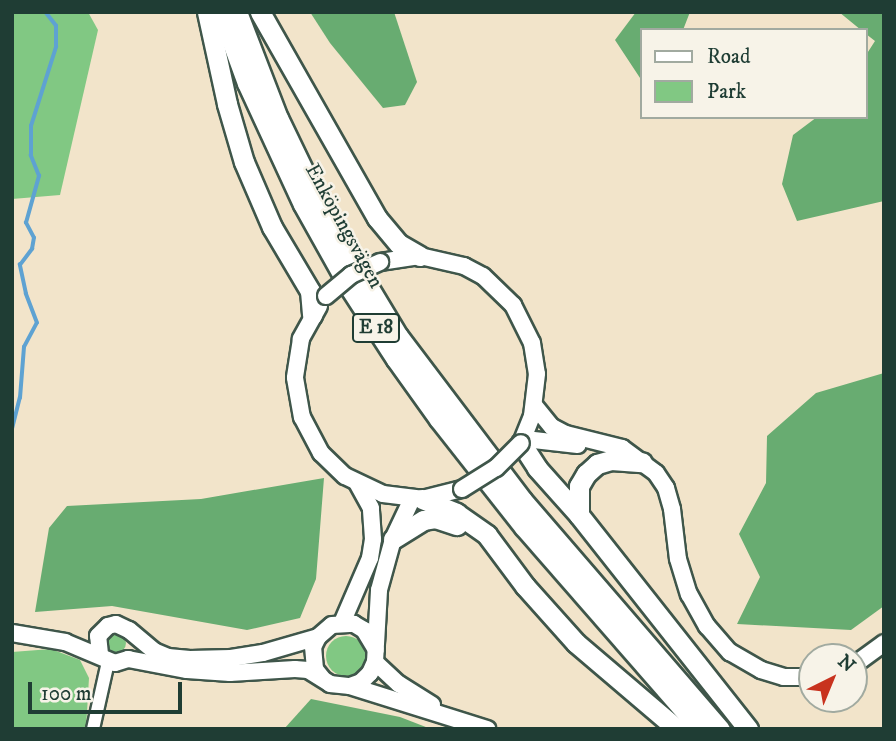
<!DOCTYPE html>
<html>
<head>
<meta charset="utf-8">
<style>
	body { margin:0 }
	#map { position:relative; width:896px; height:741px; overflow:hidden; background:#f2e4ca; font-family:"IM FELL DW Pica",serif }
	div>[style] { position:absolute }
	.green>* { inset:0; background:#81c883 }
	.round { border-radius:50% }
	.forest>* { inset:0; background:#68ac71 }
	.stream>* { height:3.5px; margin:-1.75px; padding:0 1.75px; transform-origin:1.75px; border-radius:1.75px; background:#5ea2d2 }
	.roads { filter:drop-shadow(2px 0 #3f564a) drop-shadow(-2px 0 #3f564a) drop-shadow(0 2px #3f564a) drop-shadow(0 -2px #3f564a) }
	.minor>* { height:12px; margin:-6px; padding:0 6px; transform-origin:6px; border-radius:6px; background:#fff }
	.major>* { height:16px; margin:-8px; padding:0 8px; transform-origin:8px; border-radius:8px; background:#fff }
	.highway>* { height:19px; margin:-9.5px; padding:0 9.5px; transform-origin:9.5px; border-radius:9.5px; background:#fff }
	.bridges { filter:drop-shadow(2px 0 #3f564a) drop-shadow(-2px 0 #3f564a) drop-shadow(0 2px #3f564a) drop-shadow(0 -2px #3f564a) }
	.major-bridge>* { height:16px; margin:-8px; padding:0 8px; transform-origin:8px; border-radius:8px; background:#fff }
	span { translate:-50% -50%; white-space:nowrap; text-align:center; line-height:1.15; -webkit-text-stroke:5px #f7f3e8; paint-order:stroke }
	.shield-label span { padding:2px 5px; background:#f7f3e8; border:2px solid; border-radius:5px; -webkit-text-stroke-width:0 }
	.shield-label { font-size:19px; color:#1f3d34; font-weight:700 }
	.street-label { font-size:21px; color:#1f3d34 }
	.frame { position:absolute; inset:0; border:14px solid #1f3d34; pointer-events:none }
	.legend { position:absolute; left:640px; top:28px; width:228px; height:91px; box-sizing:border-box; background:#f7f3e8; border:2px solid #a1aaa0; margin:0; padding:9px 12px; list-style:none; font-size:21px; color:#1f3d34 }
	.legend li { display:flex; align-items:center; gap:14px; height:35px }
	.legend b { width:35px; border:2px solid #a1aaa0 }
	.north { position:absolute; left:798px; top:643px; width:70px; height:70px; box-sizing:border-box; background:#f7f3e8; border:2px solid #a1aaa0; border-radius:50%; rotate:43deg; font-size:19px; font-weight:700; line-height:28px; text-align:center; color:#1f3d34 }
	.north::after { content:''; display:block; margin:auto; width:24px; height:32px; background:#c8321e; clip-path:polygon(50% 0,100% 100%,50% 72%,0 100%) }
	.scale { position:absolute; left:28px; top:682px; width:154px; height:32px; box-sizing:border-box; border:4px solid #1f3d34; border-top:0; padding-left:9px; font-size:21px; line-height:24px; white-space:nowrap; color:#1f3d34; -webkit-text-stroke:5px #f7f3e8; paint-order:stroke }
</style>
</head>
<body>
<div id="map">
	<div class="green">
		<i style="clip-path:polygon(12px 12px,88px 12px,98px 30px,60px 195px,12px 199px)"></i>
		<i class="round" style="left:106px;top:633px;width:20px;height:20px"></i>
		<i class="round" style="left:326px;top:636px;width:40px;height:40px"></i>
		<i style="clip-path:polygon(51px 649px,80px 660px,89px 678px,86px 729px,12px 729px,12px 652px)"></i>
	</div>
	<div class="forest">
		<i style="clip-path:polygon(310px 12px,394px 12px,417px 82px,405px 105px,383px 108px,330px 43px)"></i>
		<i style="clip-path:polygon(636px 12px,690px 12px,683px 30px,642px 30px,642px 81px,615px 40px)"></i>
		<i style="clip-path:polygon(839px 12px,884px 12px,884px 201px,797px 221px,782px 184px,793px 135px,817px 117px,866px 117px,866px 55px,875px 41px,866px 34px,866px 30px,861px 30px)"></i>
		<i style="clip-path:polygon(884px 373px,884px 606px,851px 630px,737px 624px,760px 577px,739px 534px,766px 483px,767px 436px,816px 393px)"></i>
		<i style="clip-path:polygon(324px 478px,316px 579px,300px 618px,247px 630px,112px 606px,35px 612px,49px 528px,67px 506px,201px 499px)"></i>
		<i style="clip-path:polygon(311px 699px,400px 717px,431px 729px,284px 729px)"></i>
	</div>
	<div class="stream">
		<i style="left:12px;top:429px;width:32px;rotate:-76deg"></i>
		<i style="left:20px;top:398px;width:51px;rotate:-85.5deg"></i>
		<i style="left:24px;top:347px;width:27px;rotate:-62deg"></i>
		<i style="left:37px;top:323px;width:31px;rotate:-111deg"></i>
		<i style="left:26px;top:294px;width:30px;rotate:-102deg"></i>
		<i style="left:20px;top:265px;width:20px;rotate:-53deg"></i>
		<i style="left:32px;top:249px;width:11px;rotate:-80deg"></i>
		<i style="left:34px;top:238px;width:17px;rotate:-118deg"></i>
		<i style="left:26px;top:223px;width:49px;rotate:-74.5deg"></i>
		<i style="left:39px;top:176px;width:22px;rotate:-112deg"></i>
		<i style="left:31px;top:156px;width:30px;rotate:-90deg"></i>
		<i style="left:31px;top:126px;width:83px;rotate:-72.4deg"></i>
		<i style="left:56px;top:47px;width:21px;rotate:-90deg"></i>
		<i style="left:56px;top:26px;width:18px;rotate:-128deg"></i>
	</div>
	<div class="roads">
		<div class="minor">
			<i style="left:93px;top:729px;width:69px;rotate:-77.4deg"></i>
		</div>
		<div class="major">
			<i style="left:380px;top:262px;width:40px;rotate:-8.5deg"></i>
			<i style="left:420px;top:256px;width:45px;rotate:12.8deg"></i>
			<i style="left:464px;top:266px;width:21px;rotate:28deg"></i>
			<i style="left:483px;top:276px;width:42px;rotate:44deg"></i>
			<i style="left:513px;top:305px;width:42px;rotate:63.4deg"></i>
			<i style="left:532px;top:343px;width:31px;rotate:81deg"></i>
			<i style="left:537px;top:374px;width:42px;rotate:96.8deg"></i>
			<i style="left:532px;top:416px;width:29px;rotate:112deg"></i>
			<i style="left:319px;top:306px;width:38px;rotate:119deg"></i>
			<i style="left:301px;top:339px;width:39px;rotate:99deg"></i>
			<i style="left:295px;top:378px;width:40px;rotate:80deg"></i>
			<i style="left:302px;top:417px;width:41px;rotate:62.2deg"></i>
			<i style="left:321px;top:453px;width:33px;rotate:44deg"></i>
			<i style="left:345px;top:476px;width:42px;rotate:25.3deg"></i>
			<i style="left:383px;top:494px;width:39px;rotate:7deg"></i>
			<i style="left:422px;top:499px;width:41px;rotate:-14deg"></i>
			<i style="left:534px;top:405px;width:28px;rotate:51deg"></i>
			<i style="left:552px;top:427px;width:16px;rotate:27deg"></i>
			<i style="left:566px;top:434px;width:58px;rotate:14deg"></i>
			<i style="left:622px;top:448px;width:42px;rotate:36.3deg"></i>
			<i style="left:656px;top:473px;width:18px;rotate:56deg"></i>
			<i style="left:666px;top:488px;width:22px;rotate:74deg"></i>
			<i style="left:672px;top:509px;width:50px;rotate:83.2deg"></i>
			<i style="left:678px;top:559px;width:37px;rotate:73deg"></i>
			<i style="left:689px;top:594px;width:37px;rotate:61deg"></i>
			<i style="left:707px;top:626px;width:35px;rotate:49deg"></i>
			<i style="left:730px;top:652px;width:36px;rotate:30deg"></i>
			<i style="left:761px;top:670px;width:24px;rotate:17deg"></i>
			<i style="left:784px;top:677px;width:28px"></i>
			<i style="left:525px;top:439px;width:53px;rotate:6.5deg"></i>
			<i style="left:342px;top:623px;width:71px;rotate:-66.7deg"></i>
			<i style="left:370px;top:558px;width:19px;rotate:-81deg"></i>
			<i style="left:373px;top:539px;width:31px;rotate:-94deg"></i>
			<i style="left:371px;top:508px;width:29px;rotate:-119deg"></i>
			<i style="left:12px;top:633px;width:54px;rotate:9.6deg"></i>
			<i style="left:65px;top:642px;width:54px;rotate:22.8deg"></i>
			<i style="left:115px;top:663px;width:14px;rotate:-17deg"></i>
			<i style="left:128px;top:659px;width:60px;rotate:10.6deg"></i>
			<i style="left:187px;top:670px;width:43px;rotate:4deg"></i>
			<i style="left:230px;top:673px;width:65px;rotate:-3.5deg"></i>
			<i style="left:295px;top:669px;width:13px;rotate:4deg"></i>
			<i style="left:308px;top:670px;width:26px;rotate:32deg"></i>
			<i style="left:330px;top:684px;width:20px;rotate:6deg"></i>
			<i style="left:350px;top:686px;width:12px;rotate:-20deg"></i>
			<i style="left:361px;top:682px;width:13px;rotate:-45deg"></i>
			<i style="left:370px;top:673px;width:12px;rotate:-66deg"></i>
			<i style="left:375px;top:662px;width:72px;rotate:-86.8deg"></i>
			<i style="left:379px;top:590px;width:53px;rotate:-74.6deg"></i>
			<i style="left:393px;top:539px;width:44px;rotate:-64.6deg"></i>
			<i style="left:100px;top:654px;width:18px;rotate:-96deg"></i>
			<i style="left:98px;top:636px;width:14px;rotate:-45deg"></i>
			<i style="left:108px;top:626px;width:8px;rotate:-14deg"></i>
			<i style="left:116px;top:624px;width:14px;rotate:25deg"></i>
			<i style="left:129px;top:630px;width:33px;rotate:40deg"></i>
			<i style="left:154px;top:651px;width:15px;rotate:23deg"></i>
			<i style="left:168px;top:657px;width:22px;rotate:5deg"></i>
			<i style="left:190px;top:659px;width:41px;rotate:-1.4deg"></i>
			<i style="left:231px;top:658px;width:32px;rotate:-9deg"></i>
			<i style="left:263px;top:653px;width:57px;rotate:-16.2deg"></i>
			<i style="left:375px;top:662px;width:33px;rotate:43deg"></i>
			<i style="left:399px;top:684px;width:39px;rotate:32deg"></i>
			<i style="left:854px;top:665px;width:37px;rotate:-36deg"></i>
			<i style="left:322px;top:678px;width:11px;rotate:-128deg"></i>
			<i style="left:315px;top:669px;width:22px;rotate:-95deg"></i>
			<i style="left:313px;top:647px;width:11px;rotate:-63deg"></i>
			<i style="left:318px;top:637px;width:18px;rotate:-41deg"></i>
			<i style="left:332px;top:625px;width:22px;rotate:-3deg"></i>
			<i style="left:354px;top:624px;width:12px;rotate:31deg"></i>
			<i style="left:364px;top:630px;width:23px;rotate:59deg"></i>
			<i style="left:350px;top:686px;width:144px;rotate:17.4deg"></i>
		</div>
		<div class="highway">
			<i style="left:207px;top:12px;width:94px;rotate:77.7deg"></i>
			<i style="left:227px;top:104px;width:60px;rotate:73.7deg"></i>
			<i style="left:244px;top:162px;width:71px;rotate:66.7deg"></i>
			<i style="left:272px;top:227px;width:74px;rotate:59.3deg"></i>
			<i style="left:310px;top:291px;width:24px;rotate:85deg"></i>
			<i style="left:221px;top:12px;width:76px;rotate:69.9deg"></i>
			<i style="left:247px;top:83px;width:133px;rotate:65.2deg"></i>
			<i style="left:303px;top:204px;width:96px;rotate:60.8deg"></i>
			<i style="left:350px;top:288px;width:85px;rotate:57.1deg"></i>
			<i style="left:396px;top:359px;width:74px;rotate:54.4deg"></i>
			<i style="left:439px;top:419px;width:137px;rotate:51.8deg"></i>
			<i style="left:524px;top:527px;width:268px;rotate:48.9deg"></i>
			<i style="left:237px;top:12px;width:114px;rotate:68.9deg"></i>
			<i style="left:278px;top:118px;width:67px;rotate:64.2deg"></i>
			<i style="left:307px;top:178px;width:64px;rotate:62.2deg"></i>
			<i style="left:337px;top:235px;width:118px;rotate:58.9deg"></i>
			<i style="left:398px;top:336px;width:206px;rotate:52.9deg"></i>
			<i style="left:522px;top:500px;width:303px;rotate:49.2deg"></i>
			<i style="left:260px;top:12px;width:237px;rotate:60.4deg"></i>
			<i style="left:377px;top:218px;width:34px;rotate:50deg"></i>
			<i style="left:399px;top:244px;width:24px;rotate:30deg"></i>
			<i style="left:521px;top:443px;width:30px;rotate:57deg"></i>
			<i style="left:537px;top:468px;width:63px;rotate:48.2deg"></i>
			<i style="left:579px;top:515px;width:273px;rotate:51.7deg"></i>
			<i style="left:422px;top:499px;width:37px;rotate:22deg"></i>
			<i style="left:456px;top:513px;width:38px;rotate:35deg"></i>
			<i style="left:487px;top:535px;width:64px;rotate:53.3deg"></i>
			<i style="left:525px;top:586px;width:76px;rotate:48.2deg"></i>
			<i style="left:576px;top:643px;width:133px;rotate:40.4deg"></i>
			<i style="left:579px;top:515px;width:29px;rotate:-90deg"></i>
			<i style="left:579px;top:486px;width:14px;rotate:-60deg"></i>
			<i style="left:586px;top:474px;width:15px;rotate:-42deg"></i>
			<i style="left:597px;top:464px;width:15px;rotate:-16deg"></i>
			<i style="left:611px;top:460px;width:31px;rotate:4deg"></i>
			<i style="left:393px;top:539px;width:36px;rotate:-32deg"></i>
			<i style="left:424px;top:520px;width:11px;rotate:-10deg"></i>
			<i style="left:435px;top:518px;width:23px;rotate:18deg"></i>
		</div>
	</div>
	<div class="bridges">
		<div class="major-bridge">
			<i style="left:326px;top:296px;width:33px;rotate:-40deg"></i>
			<i style="left:351px;top:275px;width:32px;rotate:-24deg"></i>
			<i style="left:462px;top:489px;width:40px;rotate:-32deg"></i>
			<i style="left:496px;top:468px;width:35px;rotate:-45deg"></i>
		</div>
	</div>
	<div class="shield-label">
		<span style="left:376px;top:328px">E 18</span>
	</div>
	<div class="street-label">
		<span style="left:344px;top:226px;rotate:61deg">Enköpingsvägen</span>
	</div>
	<div class="frame"></div>
	<ul class="legend">
	<li><b style="height:9px;background:#fff"></b>Road</li>
	<li><b style="height:19px;background:#81c883"></b>Park</li>
	</ul>
	<div class="north">N</div>
	<div class="scale">100 m</div>
</div>
</body>
</html>
